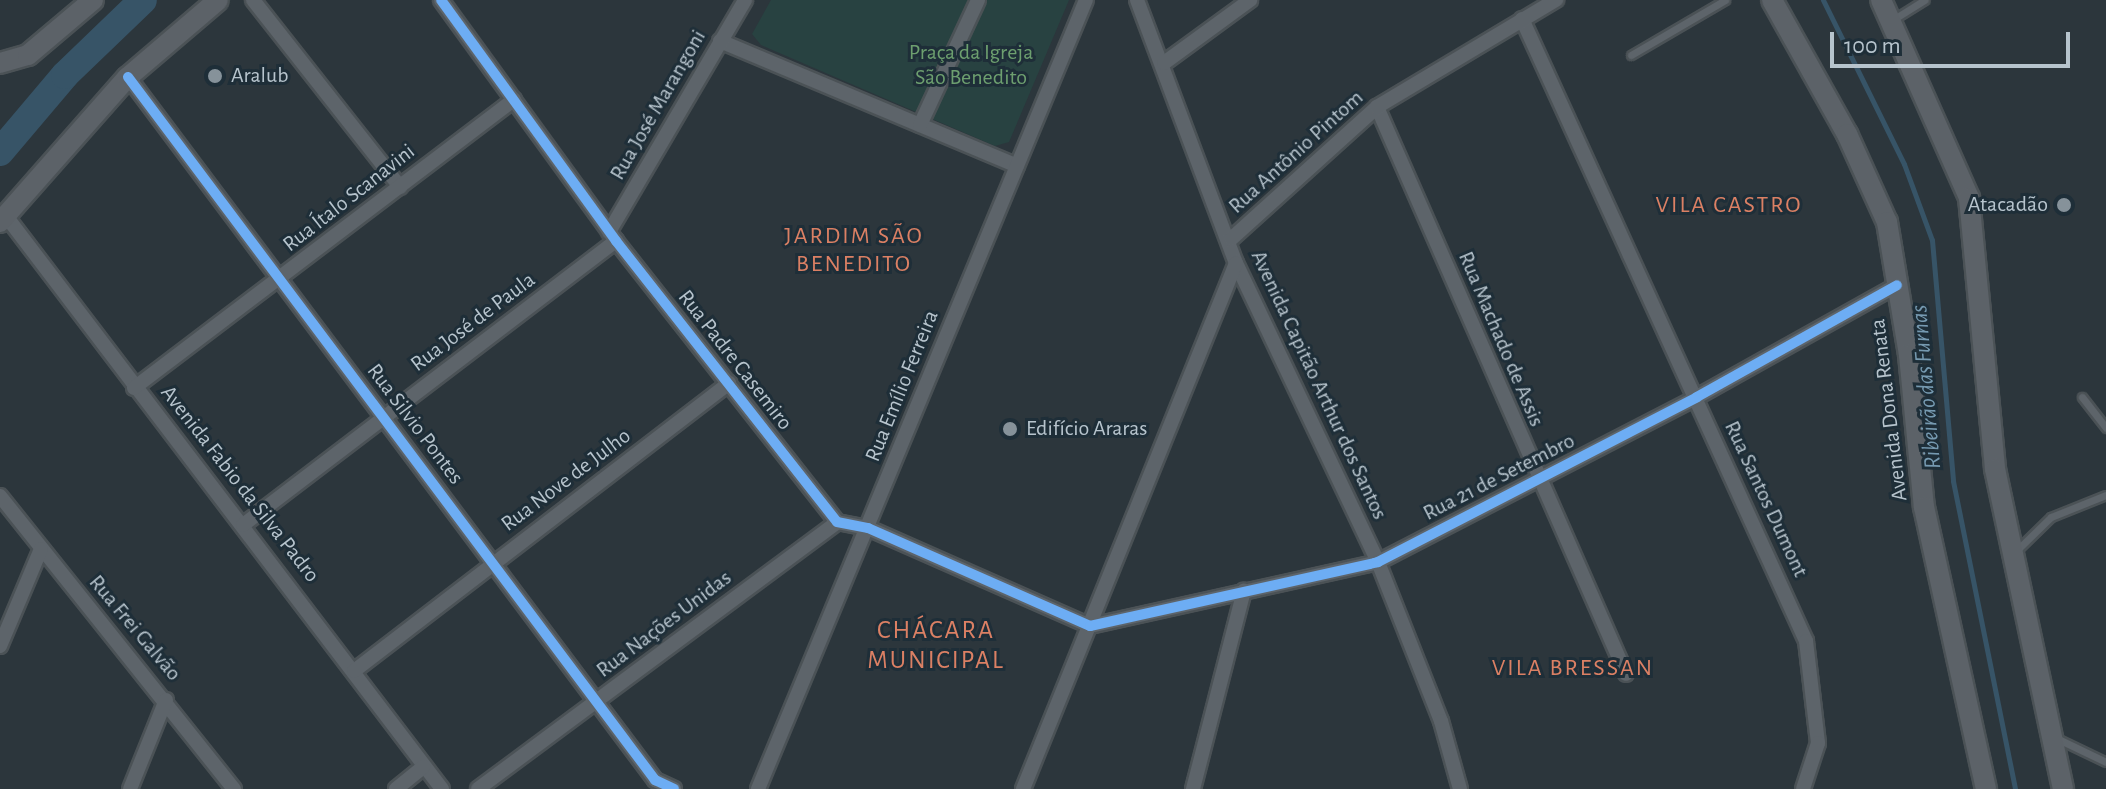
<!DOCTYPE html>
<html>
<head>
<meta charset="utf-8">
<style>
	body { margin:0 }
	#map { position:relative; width:2106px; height:789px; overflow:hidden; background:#2c363c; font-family:"Alegreya Sans",sans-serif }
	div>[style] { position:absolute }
	.green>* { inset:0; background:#284241 }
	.stream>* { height:5px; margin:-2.5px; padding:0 2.5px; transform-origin:2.5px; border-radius:2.5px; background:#375467 }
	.river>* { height:28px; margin:-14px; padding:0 14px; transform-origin:14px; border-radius:14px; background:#375467 }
	.roads { filter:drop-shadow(2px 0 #4b5256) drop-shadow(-2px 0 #4b5256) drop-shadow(0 2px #4b5256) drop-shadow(0 -2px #4b5256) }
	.lane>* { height:7px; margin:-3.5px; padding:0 3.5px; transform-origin:3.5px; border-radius:3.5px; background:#5d646a }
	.street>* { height:14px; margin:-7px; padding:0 7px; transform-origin:7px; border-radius:7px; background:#5d646a }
	.secondary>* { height:20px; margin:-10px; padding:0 10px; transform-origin:10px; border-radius:10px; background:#5c6268 }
	.cycleway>* { height:10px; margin:-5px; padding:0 5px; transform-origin:5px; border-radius:5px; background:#6dadf4 }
	.dots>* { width:22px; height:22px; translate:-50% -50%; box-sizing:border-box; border:4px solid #1e2e38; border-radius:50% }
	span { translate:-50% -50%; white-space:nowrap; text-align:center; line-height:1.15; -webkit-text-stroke:6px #1e2e38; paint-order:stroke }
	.park-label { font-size:22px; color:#6d9f6f }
	.poi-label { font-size:22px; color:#b7c4cd }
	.left { translate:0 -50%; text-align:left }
	.right { translate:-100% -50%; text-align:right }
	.street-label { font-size:22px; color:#b7c4cd }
	.neighbourhood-label { font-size:24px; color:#db8064; letter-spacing:2px }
	.water-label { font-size:24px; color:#769ab1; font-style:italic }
	.quarter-label { font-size:26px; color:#db8064; letter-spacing:2px }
	.scale { position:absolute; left:1830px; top:32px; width:240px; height:36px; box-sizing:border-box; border:4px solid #b7c4cd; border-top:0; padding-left:10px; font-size:24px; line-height:28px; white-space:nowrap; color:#b7c4cd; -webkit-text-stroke:6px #1e2e38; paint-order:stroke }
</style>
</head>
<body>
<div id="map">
	<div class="green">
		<i style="clip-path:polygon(771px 0,1069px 0,1009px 142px,995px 146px,761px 45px,752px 34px)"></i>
	</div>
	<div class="stream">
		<i style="left:1823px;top:0;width:183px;rotate:63.7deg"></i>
		<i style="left:1904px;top:164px;width:81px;rotate:69.8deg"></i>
		<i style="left:1932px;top:240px;width:242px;rotate:85deg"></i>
		<i style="left:1953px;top:481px;width:314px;rotate:78.6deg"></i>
	</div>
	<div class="river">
		<i style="left:0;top:152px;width:101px;rotate:-49.8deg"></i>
		<i style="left:65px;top:75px;width:108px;rotate:-43.9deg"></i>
	</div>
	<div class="roads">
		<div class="lane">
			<i style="left:1894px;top:19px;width:36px;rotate:-32deg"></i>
			<i style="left:1631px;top:55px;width:109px;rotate:-30.3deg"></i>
			<i style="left:2082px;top:397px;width:39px;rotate:52deg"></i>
			<i style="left:2016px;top:551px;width:49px;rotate:-44.2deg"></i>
			<i style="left:2051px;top:517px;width:59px;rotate:-21.8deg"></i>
			<i style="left:2056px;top:738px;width:55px;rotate:25.6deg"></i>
		</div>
		<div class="street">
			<i style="left:253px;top:0;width:238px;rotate:51.8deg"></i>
			<i style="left:441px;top:0;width:298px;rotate:54deg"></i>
			<i style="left:616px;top:241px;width:357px;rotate:51.8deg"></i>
			<i style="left:837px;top:522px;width:32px;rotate:11deg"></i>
			<i style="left:868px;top:528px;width:243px;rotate:23.8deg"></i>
			<i style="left:1090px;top:626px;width:295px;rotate:-12.5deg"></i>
			<i style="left:1378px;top:562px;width:359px;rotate:-27.3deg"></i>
			<i style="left:1697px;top:397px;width:229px;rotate:-29.2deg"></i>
			<i style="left:1137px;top:0;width:281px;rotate:69.4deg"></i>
			<i style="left:1236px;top:263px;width:331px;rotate:64.6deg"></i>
			<i style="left:1378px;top:562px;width:171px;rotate:68.4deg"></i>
			<i style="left:1441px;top:721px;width:71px;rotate:74.4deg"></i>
			<i style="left:1522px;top:19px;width:684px;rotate:65.46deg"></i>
			<i style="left:1806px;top:641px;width:103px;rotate:83.3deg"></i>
			<i style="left:1818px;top:743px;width:48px;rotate:108.1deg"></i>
			<i style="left:720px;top:41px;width:322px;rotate:22.8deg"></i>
			<i style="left:1164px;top:63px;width:107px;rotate:-36.2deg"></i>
			<i style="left:128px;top:77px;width:879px;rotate:53.14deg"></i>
			<i style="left:655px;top:780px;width:21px;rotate:25deg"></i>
			<i style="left:1377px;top:107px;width:619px;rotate:66.29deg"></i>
			<i style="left:920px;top:125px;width:138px;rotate:-65.1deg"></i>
			<i style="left:6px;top:216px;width:720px;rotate:52.73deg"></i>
			<i style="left:609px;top:232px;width:269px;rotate:-59.6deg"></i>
			<i style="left:1231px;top:239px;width:197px;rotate:-42.1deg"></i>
			<i style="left:1377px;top:107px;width:209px;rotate:-30.9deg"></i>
			<i style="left:134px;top:388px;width:477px;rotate:-37.2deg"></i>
			<i style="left:0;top:496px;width:375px;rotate:51.4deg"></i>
			<i style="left:243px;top:525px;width:469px;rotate:-37.3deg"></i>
			<i style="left:0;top:646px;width:105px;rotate:-67.1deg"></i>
			<i style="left:354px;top:671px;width:473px;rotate:-37.5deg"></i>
			<i style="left:130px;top:789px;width:96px;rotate:-68deg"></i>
			<i style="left:396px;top:789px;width:35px;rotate:-39deg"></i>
			<i style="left:478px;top:789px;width:447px;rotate:-36.6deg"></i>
			<i style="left:758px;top:789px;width:854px;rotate:-67.43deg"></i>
			<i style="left:1023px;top:789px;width:567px;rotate:-67.95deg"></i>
			<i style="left:1193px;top:789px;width:205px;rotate:-75.6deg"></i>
		</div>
		<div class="secondary">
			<i style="left:1772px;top:0;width:154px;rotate:60.8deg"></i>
			<i style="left:1847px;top:134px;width:97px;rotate:65.6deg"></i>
			<i style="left:1887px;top:222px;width:135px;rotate:80.6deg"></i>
			<i style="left:1909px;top:355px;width:153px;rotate:84.4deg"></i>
			<i style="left:1924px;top:507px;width:289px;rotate:77.6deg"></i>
			<i style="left:1881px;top:0;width:217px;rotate:66deg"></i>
			<i style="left:1969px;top:198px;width:272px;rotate:84.5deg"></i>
			<i style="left:1995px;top:469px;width:327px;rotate:78deg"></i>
			<i style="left:0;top:63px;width:29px;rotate:-16deg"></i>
			<i style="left:28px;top:55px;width:85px;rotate:-40.2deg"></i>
			<i style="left:0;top:222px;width:193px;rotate:-48.6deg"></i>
			<i style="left:128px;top:77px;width:118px;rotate:-40.5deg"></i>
		</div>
	</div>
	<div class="cycleway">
		<i style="left:441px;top:0;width:298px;rotate:54deg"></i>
		<i style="left:616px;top:241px;width:357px;rotate:51.8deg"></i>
		<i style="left:837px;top:522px;width:32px;rotate:11deg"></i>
		<i style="left:868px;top:528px;width:243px;rotate:23.8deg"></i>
		<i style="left:1090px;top:626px;width:295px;rotate:-12.5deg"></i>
		<i style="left:1378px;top:562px;width:359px;rotate:-27.3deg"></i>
		<i style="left:1697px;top:397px;width:229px;rotate:-29.2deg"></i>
		<i style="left:128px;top:77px;width:879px;rotate:53.14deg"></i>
		<i style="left:655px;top:780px;width:21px;rotate:25deg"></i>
	</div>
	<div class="dots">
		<i style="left:215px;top:76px;background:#86929a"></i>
		<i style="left:2064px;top:205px;background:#86929a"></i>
		<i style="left:1010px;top:429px;background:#86929a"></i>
	</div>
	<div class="park-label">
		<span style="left:971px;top:65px">Praça da Igreja<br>São Benedito</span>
	</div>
	<div class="poi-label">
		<span class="left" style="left:231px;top:76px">Aralub</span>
		<span class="right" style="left:2048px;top:205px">Atacadão</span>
		<span class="left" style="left:1026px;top:429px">Edifício Araras</span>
	</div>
	<div class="street-label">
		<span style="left:658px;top:105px;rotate:-60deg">Rua José Marangoni</span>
		<span style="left:1296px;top:152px;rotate:-42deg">Rua Antônio Pintom</span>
		<span style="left:349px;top:198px;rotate:-38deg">Rua Ítalo Scanavini</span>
		<span style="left:473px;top:322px;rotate:-37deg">Rua José de Paula</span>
		<span style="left:1501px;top:339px;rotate:67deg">Rua Machado de Assis</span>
		<span style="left:735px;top:360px;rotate:52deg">Rua Padre Casemiro</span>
		<span style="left:1319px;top:385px;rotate:65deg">Avenida Capitão Arthur dos Santos</span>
		<span style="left:902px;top:386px;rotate:-68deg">Rua Emílio Ferreira</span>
		<span style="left:1889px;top:410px;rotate:-97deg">Avenida Dona Renata</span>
		<span style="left:415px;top:424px;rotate:53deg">Rua Silvio Pontes</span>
		<span style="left:1499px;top:477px;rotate:-27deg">Rua 21 de Setembro</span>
		<span style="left:566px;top:480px;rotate:-37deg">Rua Nove de Julho</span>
		<span style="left:240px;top:484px;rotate:52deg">Avenida Fabio da Silva Padro</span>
		<span style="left:1766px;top:499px;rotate:65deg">Rua Santos Dumont</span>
		<span style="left:664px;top:624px;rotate:-37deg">Rua Nações Unidas</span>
		<span style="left:135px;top:628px;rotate:50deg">Rua Frei Galvão</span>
	</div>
	<div class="neighbourhood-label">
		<span style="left:1729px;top:206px">VILA CASTRO</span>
		<span style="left:854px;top:251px">JARDIM SÃO<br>BENEDITO</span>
		<span style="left:1573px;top:669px">VILA BRESSAN</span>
	</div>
	<div class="water-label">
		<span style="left:1927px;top:387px;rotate:-95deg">Ribeirão das Furnas</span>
	</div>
	<div class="quarter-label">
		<span style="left:936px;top:646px">CHÁCARA<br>MUNICIPAL</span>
	</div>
	<div class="scale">100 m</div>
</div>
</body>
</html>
